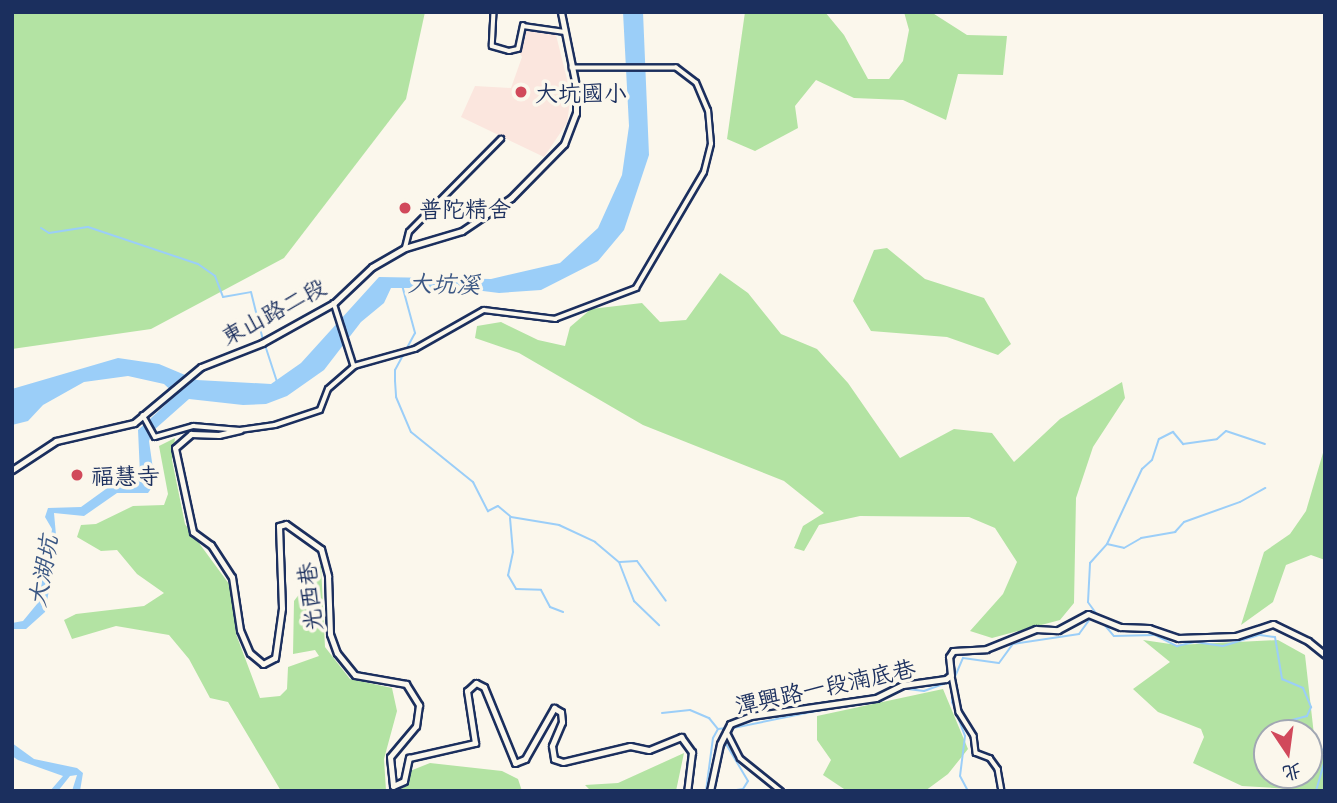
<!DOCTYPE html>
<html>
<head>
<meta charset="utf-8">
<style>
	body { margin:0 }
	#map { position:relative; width:1337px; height:803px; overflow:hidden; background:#fbf7ec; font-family:Mali,"LXGW WenKai TC",sans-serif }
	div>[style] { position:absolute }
	.built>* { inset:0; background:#fbe6de }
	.green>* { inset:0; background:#b3e3a3 }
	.water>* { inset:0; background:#9bcef8 }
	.stream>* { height:2px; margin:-1px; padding:0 1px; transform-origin:1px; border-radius:1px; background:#9bcef8 }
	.roads { filter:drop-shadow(2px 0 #1b2f5e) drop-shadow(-2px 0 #1b2f5e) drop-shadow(0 2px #1b2f5e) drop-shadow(0 -2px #1b2f5e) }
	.street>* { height:3.5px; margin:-1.75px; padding:0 1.75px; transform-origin:1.75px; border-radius:1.75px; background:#fbf7ec }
	.secondary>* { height:5px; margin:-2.5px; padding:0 2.5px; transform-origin:2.5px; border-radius:2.5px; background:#fbf7ec }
	.dots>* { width:19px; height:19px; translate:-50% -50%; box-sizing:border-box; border:4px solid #fbf7ec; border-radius:50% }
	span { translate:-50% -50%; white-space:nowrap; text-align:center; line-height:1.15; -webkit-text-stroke:7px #fbf7ec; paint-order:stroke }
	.poi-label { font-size:23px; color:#1b2f5e }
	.left { translate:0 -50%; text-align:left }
	.street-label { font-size:23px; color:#1b2f5e }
	.water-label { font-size:24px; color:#3b5784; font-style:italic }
	.frame { position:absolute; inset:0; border:14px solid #1b2f5e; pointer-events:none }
	.north { position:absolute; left:1253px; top:719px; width:70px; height:70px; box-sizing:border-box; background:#fbf7ec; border:2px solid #a1a7b3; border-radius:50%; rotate:167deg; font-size:19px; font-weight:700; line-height:28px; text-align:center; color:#1b2f5e }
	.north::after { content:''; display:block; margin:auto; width:24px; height:32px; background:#d1495b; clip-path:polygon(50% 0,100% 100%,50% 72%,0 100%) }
</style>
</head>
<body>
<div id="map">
	<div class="built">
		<i style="clip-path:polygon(521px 30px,556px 35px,571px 95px,567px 123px,544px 157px,461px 117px,475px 86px,511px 88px,522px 57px,518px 50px)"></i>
	</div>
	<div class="green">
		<i style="clip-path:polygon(12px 12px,425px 12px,406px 99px,284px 258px,151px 329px,12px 349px)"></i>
		<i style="clip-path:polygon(745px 12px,825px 12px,844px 35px,868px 79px,889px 79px,903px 61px,909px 30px,904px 12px,931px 12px,967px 35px,1007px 36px,1003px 75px,958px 74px,946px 120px,903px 100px,854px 98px,816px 80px,795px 106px,798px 128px,755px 151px,727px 139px)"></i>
		<i style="clip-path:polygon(887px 248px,925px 279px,984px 298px,1011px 344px,998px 355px,947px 337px,871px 331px,853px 301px,874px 250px)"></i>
		<i style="clip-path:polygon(720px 273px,748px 293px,781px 334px,817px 349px,848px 383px,900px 458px,954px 429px,992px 433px,1014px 462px,1060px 419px,1122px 382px,1125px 398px,1093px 447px,1076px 498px,1074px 603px,1060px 620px,992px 638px,970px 631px,1003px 594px,1017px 562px,995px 528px,969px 517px,860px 516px,819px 525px,804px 551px,794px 548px,803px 526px,824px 513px,784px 481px,643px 425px,519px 353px,475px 338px,477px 326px,501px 322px,538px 340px,565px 346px,570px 327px,591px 309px,642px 303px,660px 322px,686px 320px)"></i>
		<i style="clip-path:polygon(175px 438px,172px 460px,185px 524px,232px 588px,236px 634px,260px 698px,280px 696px,287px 689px,288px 667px,319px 656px,315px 650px,293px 654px,294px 601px,321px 565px,325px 647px,350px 679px,392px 688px,397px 711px,384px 759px,386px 790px,404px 788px,410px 771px,430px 763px,502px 771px,518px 779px,522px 791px,281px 791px,228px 702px,210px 698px,189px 659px,169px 635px,116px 626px,72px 639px,64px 620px,76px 614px,144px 606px,164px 593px,137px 574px,117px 550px,101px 551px,77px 537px,81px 525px,96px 524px,133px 506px,164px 505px,168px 494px,159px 446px)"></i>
		<i style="clip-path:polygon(1325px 446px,1325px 560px,1311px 555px,1286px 565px,1273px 602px,1241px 625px,1264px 552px,1290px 534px,1306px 511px)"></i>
		<i style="clip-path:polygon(evenodd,1143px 640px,1177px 645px,1278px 640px,1305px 655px,1314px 735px,1325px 755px,1324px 791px,1242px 786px,1193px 763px,1204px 737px,1201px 729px,1158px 712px,1133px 689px,1170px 662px,1143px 640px,1267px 733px,1309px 733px,1309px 775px,1267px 775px,1267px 733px)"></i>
		<i style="clip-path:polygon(943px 689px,968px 749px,948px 774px,925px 791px,847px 791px,823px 775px,831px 760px,817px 740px,817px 716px)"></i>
		<i style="clip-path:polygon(684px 753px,676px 791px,591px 791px,585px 785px,618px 783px)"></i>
	</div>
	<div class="water">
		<i style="clip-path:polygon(623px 12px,643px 12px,649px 155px,624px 230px,598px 261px,541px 290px,499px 293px,459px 288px,391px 288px,384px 303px,361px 322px,324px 370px,287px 396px,266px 404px,243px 405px,189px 399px,154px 430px,149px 441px,155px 483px,148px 493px,117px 493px,84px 516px,54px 513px,57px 546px,45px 612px,26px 629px,12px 629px,12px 623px,23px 621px,37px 604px,50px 545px,52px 529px,45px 517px,48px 508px,81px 507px,117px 481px,140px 474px,138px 430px,176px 395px,164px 384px,128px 376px,84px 382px,43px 405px,28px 421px,12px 425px,12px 389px,118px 358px,159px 364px,197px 380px,271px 384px,301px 363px,379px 277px,491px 279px,560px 263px,598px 228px,622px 175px,629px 126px)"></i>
		<i style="clip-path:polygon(12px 743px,34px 759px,77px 768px,83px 773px,80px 791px,72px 791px,77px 775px,70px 776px,58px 791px,50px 791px,63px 776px,18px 760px,12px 756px)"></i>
	</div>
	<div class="stream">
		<i style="left:41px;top:228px;width:9px;rotate:32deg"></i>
		<i style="left:49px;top:233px;width:39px;rotate:-9deg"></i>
		<i style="left:88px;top:227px;width:116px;rotate:18.6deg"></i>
		<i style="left:198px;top:264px;width:21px;rotate:35deg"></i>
		<i style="left:215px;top:276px;width:22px;rotate:69deg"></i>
		<i style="left:223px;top:297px;width:28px;rotate:-10deg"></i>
		<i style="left:251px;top:292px;width:49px;rotate:76deg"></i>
		<i style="left:402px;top:285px;width:50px;rotate:74.8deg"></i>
		<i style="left:415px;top:333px;width:42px;rotate:118.4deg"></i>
		<i style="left:395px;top:370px;width:11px;rotate:90deg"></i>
		<i style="left:395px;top:381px;width:16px;rotate:86deg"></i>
		<i style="left:396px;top:397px;width:38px;rotate:67deg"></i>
		<i style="left:411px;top:432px;width:80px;rotate:38.9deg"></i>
		<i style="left:473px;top:482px;width:33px;rotate:63deg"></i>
		<i style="left:488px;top:511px;width:11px;rotate:-27deg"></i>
		<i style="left:498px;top:506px;width:17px;rotate:40deg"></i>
		<i style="left:511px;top:517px;width:49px;rotate:9.5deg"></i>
		<i style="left:559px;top:525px;width:40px;rotate:25deg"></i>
		<i style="left:595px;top:542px;width:31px;rotate:40deg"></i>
		<i style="left:619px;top:562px;width:42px;rotate:69deg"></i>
		<i style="left:634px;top:601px;width:35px;rotate:44deg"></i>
		<i style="left:265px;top:345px;width:40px;rotate:72deg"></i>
		<i style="left:510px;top:518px;width:34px;rotate:85deg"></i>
		<i style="left:513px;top:552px;width:24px;rotate:102deg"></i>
		<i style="left:508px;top:575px;width:16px;rotate:60deg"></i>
		<i style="left:516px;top:589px;width:25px;rotate:2deg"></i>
		<i style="left:541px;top:590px;width:19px;rotate:62deg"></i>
		<i style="left:550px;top:607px;width:14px;rotate:21deg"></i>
		<i style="left:1107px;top:544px;width:17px;rotate:13deg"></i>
		<i style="left:1124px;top:548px;width:20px;rotate:-30deg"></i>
		<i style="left:1141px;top:538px;width:35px;rotate:-10deg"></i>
		<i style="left:1175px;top:532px;width:13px;rotate:-48deg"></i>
		<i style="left:1184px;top:522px;width:59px;rotate:-19.7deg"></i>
		<i style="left:1240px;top:502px;width:29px;rotate:-29deg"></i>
		<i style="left:620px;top:562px;width:17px;rotate:-3deg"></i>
		<i style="left:637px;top:561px;width:49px;rotate:54.1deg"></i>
		<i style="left:1098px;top:616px;width:17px;rotate:-126deg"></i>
		<i style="left:1088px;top:602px;width:39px;rotate:-87deg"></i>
		<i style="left:1090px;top:563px;width:25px;rotate:-48deg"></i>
		<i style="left:1107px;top:544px;width:83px;rotate:-65deg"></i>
		<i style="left:1142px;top:469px;width:13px;rotate:-42deg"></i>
		<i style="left:1152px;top:460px;width:22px;rotate:-72deg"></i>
		<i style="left:1159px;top:439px;width:16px;rotate:-27deg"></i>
		<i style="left:1173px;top:432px;width:16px;rotate:50deg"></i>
		<i style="left:1183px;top:444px;width:34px;rotate:-8deg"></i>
		<i style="left:1217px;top:439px;width:12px;rotate:-42deg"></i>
		<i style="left:1226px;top:431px;width:41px;rotate:18.4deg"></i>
		<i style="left:1103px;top:623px;width:17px;rotate:50deg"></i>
		<i style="left:1114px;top:636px;width:41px;rotate:-1.4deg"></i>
		<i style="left:1155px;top:635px;width:25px;rotate:27deg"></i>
		<i style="left:1177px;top:646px;width:18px;rotate:-13deg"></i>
		<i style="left:1195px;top:642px;width:28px;rotate:8deg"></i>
		<i style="left:1223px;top:646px;width:39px;rotate:-17deg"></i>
		<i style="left:1260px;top:635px;width:15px;rotate:8deg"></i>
		<i style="left:1275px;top:637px;width:43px;rotate:80.5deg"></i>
		<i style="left:1282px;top:679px;width:23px;rotate:23deg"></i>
		<i style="left:1303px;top:688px;width:21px;rotate:67deg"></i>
		<i style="left:1311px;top:707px;width:10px;rotate:114deg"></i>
		<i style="left:1307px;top:716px;width:30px;rotate:165deg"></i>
		<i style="left:1278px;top:724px;width:10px;rotate:114deg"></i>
		<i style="left:954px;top:679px;width:23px;rotate:-67deg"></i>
		<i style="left:963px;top:658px;width:36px;rotate:8deg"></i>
		<i style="left:999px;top:663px;width:24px;rotate:-54deg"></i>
		<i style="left:1013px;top:644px;width:67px;rotate:-8.6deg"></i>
		<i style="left:1079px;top:634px;width:19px;rotate:-54deg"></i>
		<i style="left:1090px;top:619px;width:7px;rotate:8deg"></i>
		<i style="left:952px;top:684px;width:18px;rotate:90deg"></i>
		<i style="left:952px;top:702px;width:36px;rotate:69deg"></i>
		<i style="left:965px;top:736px;width:40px;rotate:97.1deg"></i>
		<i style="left:960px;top:776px;width:17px;rotate:62deg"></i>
		<i style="left:900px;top:688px;width:24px;rotate:7deg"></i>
		<i style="left:924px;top:691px;width:30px;rotate:-20deg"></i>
		<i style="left:870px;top:701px;width:11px"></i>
		<i style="left:881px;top:701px;width:17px;rotate:-36deg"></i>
		<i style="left:662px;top:713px;width:28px;rotate:-6deg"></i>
		<i style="left:690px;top:710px;width:21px;rotate:23deg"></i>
		<i style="left:709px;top:718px;width:14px;rotate:51deg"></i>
		<i style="left:1309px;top:747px;width:16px;rotate:11deg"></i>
		<i style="left:968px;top:790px;width:13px;rotate:4deg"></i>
		<i style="left:706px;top:791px;width:53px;rotate:-82.5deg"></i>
		<i style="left:713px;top:738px;width:10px;rotate:-61deg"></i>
		<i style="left:718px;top:729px;width:9px;rotate:-6deg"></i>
		<i style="left:730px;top:791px;width:13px;rotate:-9deg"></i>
		<i style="left:743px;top:789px;width:9px;rotate:-58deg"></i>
		<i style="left:748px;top:781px;width:43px;rotate:-120.7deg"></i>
		<i style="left:726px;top:744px;width:17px;rotate:-66deg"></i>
		<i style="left:733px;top:728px;width:120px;rotate:-11.5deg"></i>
		<i style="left:1316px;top:791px;width:32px;rotate:-74deg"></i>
	</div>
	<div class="roads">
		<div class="street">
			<i style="left:494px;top:12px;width:34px;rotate:93deg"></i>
			<i style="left:492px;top:46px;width:18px;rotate:16deg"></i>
			<i style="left:509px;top:51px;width:9px;rotate:-13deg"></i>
			<i style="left:518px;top:49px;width:24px;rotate:-78deg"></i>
			<i style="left:523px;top:26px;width:42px;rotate:8.1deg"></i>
			<i style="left:405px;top:248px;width:16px;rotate:-76deg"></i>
			<i style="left:409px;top:232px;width:131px;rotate:-45.3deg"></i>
			<i style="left:334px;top:303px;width:66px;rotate:72.4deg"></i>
			<i style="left:143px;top:415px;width:25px;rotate:61deg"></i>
			<i style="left:155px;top:437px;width:40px;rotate:-16deg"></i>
			<i style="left:193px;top:426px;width:47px;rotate:4.9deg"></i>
			<i style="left:240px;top:430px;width:35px;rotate:-8deg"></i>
			<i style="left:275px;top:425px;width:47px;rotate:-18.4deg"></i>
			<i style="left:320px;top:410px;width:22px;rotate:-69deg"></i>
			<i style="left:328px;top:389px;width:35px;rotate:-41deg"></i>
			<i style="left:354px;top:366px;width:63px;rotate:-15.6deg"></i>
			<i style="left:415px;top:349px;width:79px;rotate:-29.5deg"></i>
			<i style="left:484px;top:310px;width:72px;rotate:7.2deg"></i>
			<i style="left:555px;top:319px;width:87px;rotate:-20.9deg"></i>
			<i style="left:636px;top:288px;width:134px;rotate:-59.6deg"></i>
			<i style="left:704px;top:172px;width:29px;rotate:-76deg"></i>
			<i style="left:711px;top:144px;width:33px;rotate:-95deg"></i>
			<i style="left:708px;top:111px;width:30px;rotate:-113deg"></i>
			<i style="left:696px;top:83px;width:25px;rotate:-143deg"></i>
			<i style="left:676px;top:68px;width:104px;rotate:180deg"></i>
			<i style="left:952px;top:676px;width:37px;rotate:79deg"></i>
			<i style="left:959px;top:712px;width:28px;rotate:58deg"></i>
			<i style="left:974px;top:736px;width:17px;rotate:83deg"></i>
			<i style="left:976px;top:753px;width:15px;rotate:20deg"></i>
			<i style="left:990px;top:758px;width:14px;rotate:54deg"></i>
			<i style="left:998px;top:769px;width:22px;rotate:80deg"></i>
			<i style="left:727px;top:732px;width:29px;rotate:63deg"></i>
			<i style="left:740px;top:758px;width:53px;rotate:38.8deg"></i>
		</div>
		<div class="secondary">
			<i style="left:240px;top:430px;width:22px;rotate:167deg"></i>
			<i style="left:219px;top:435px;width:28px;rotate:-178deg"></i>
			<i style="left:191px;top:434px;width:21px;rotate:139deg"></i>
			<i style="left:175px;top:448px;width:86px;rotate:77.9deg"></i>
			<i style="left:193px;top:532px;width:22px;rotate:36deg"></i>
			<i style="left:211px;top:545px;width:38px;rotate:57deg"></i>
			<i style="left:232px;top:577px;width:54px;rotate:81.4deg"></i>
			<i style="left:240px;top:630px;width:25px;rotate:67deg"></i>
			<i style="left:250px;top:653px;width:17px;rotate:40deg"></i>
			<i style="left:263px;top:664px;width:13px;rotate:-27deg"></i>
			<i style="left:275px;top:658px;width:50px;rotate:-82deg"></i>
			<i style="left:282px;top:608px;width:82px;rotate:-92.1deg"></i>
			<i style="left:279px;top:526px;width:7px;rotate:-16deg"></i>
			<i style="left:286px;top:524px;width:43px;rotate:35.5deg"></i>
			<i style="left:321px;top:549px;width:28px;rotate:75deg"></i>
			<i style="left:328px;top:576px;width:58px;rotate:88deg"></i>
			<i style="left:330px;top:634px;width:20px;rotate:70deg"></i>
			<i style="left:337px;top:653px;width:28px;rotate:51deg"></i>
			<i style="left:355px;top:675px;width:52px;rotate:10deg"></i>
			<i style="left:406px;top:684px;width:25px;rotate:58deg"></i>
			<i style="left:419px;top:705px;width:21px;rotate:98deg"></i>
			<i style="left:416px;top:726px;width:40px;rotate:130deg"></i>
			<i style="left:390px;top:757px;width:29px;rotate:84deg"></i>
			<i style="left:393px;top:786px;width:12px;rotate:-24deg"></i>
			<i style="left:404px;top:781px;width:24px;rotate:-78deg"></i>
			<i style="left:409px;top:758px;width:68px;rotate:-12.8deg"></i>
			<i style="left:475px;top:743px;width:53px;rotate:-98.7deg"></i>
			<i style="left:467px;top:691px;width:12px;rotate:-42deg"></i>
			<i style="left:476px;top:683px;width:9px;rotate:27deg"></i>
			<i style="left:484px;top:687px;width:82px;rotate:67.8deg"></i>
			<i style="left:515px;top:763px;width:11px;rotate:-22deg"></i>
			<i style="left:525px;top:759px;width:59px;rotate:-60.4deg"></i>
			<i style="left:554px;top:708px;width:8px;rotate:30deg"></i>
			<i style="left:561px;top:712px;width:10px;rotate:84deg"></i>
			<i style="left:562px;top:722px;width:26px;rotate:113deg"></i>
			<i style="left:552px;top:746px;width:13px;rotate:81deg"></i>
			<i style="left:554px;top:759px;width:9px;rotate:18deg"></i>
			<i style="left:563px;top:762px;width:69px;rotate:-13.4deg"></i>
			<i style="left:630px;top:746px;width:19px;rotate:12deg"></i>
			<i style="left:649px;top:750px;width:35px;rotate:-22deg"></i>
			<i style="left:681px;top:737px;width:19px;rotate:54deg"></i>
			<i style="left:692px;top:752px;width:39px;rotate:97deg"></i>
			<i style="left:12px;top:470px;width:53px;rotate:-33.4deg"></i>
			<i style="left:56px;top:441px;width:80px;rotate:-13deg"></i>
			<i style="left:134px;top:423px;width:87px;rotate:-39.9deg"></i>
			<i style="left:201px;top:367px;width:66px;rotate:-21.5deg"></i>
			<i style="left:262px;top:343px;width:82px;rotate:-29.1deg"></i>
			<i style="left:334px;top:303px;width:52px;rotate:-43.5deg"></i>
			<i style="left:372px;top:267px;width:38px;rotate:-30deg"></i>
			<i style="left:405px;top:248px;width:59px;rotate:-16.6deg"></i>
			<i style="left:462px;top:231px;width:59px;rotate:-34deg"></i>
			<i style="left:511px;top:198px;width:76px;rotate:-45.5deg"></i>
			<i style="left:564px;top:144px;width:33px;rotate:-69deg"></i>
			<i style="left:576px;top:113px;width:27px;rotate:-90deg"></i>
			<i style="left:576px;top:86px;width:76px;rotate:-101.5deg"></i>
			<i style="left:710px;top:791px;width:48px;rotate:-78deg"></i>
			<i style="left:720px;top:744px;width:22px;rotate:-63deg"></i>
			<i style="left:730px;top:724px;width:22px;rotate:-21deg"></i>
			<i style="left:751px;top:716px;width:126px;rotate:-8.2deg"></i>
			<i style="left:876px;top:698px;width:30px;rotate:-26deg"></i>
			<i style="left:903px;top:685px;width:43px;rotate:-7.9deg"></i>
			<i style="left:946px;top:679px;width:6px;rotate:-39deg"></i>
			<i style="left:951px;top:675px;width:18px;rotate:-96deg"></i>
			<i style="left:949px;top:657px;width:7px;rotate:-56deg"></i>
			<i style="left:953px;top:651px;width:33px;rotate:-3deg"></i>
			<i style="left:986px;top:649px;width:54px;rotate:-21.8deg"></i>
			<i style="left:1036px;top:629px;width:22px;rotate:3deg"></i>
			<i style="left:1058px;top:630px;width:34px;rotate:-28deg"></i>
			<i style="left:1088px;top:614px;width:35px;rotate:22deg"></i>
			<i style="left:1121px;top:627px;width:28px;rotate:2deg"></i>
			<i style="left:1149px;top:628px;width:31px;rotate:19deg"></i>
			<i style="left:1178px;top:638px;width:58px;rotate:-2deg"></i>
			<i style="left:1236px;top:636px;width:39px;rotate:-18deg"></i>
			<i style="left:1273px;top:624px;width:39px;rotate:26deg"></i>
			<i style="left:1308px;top:641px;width:22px;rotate:39deg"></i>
		</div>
	</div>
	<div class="dots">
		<i style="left:521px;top:92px;background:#d1495b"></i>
		<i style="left:405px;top:208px;background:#d1495b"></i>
		<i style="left:77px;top:475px;background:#d1495b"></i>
	</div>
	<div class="poi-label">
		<span class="left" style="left:535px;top:92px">大坑國小</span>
		<span class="left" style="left:419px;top:208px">普陀精舍</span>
		<span class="left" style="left:91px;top:475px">福慧寺</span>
	</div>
	<div class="street-label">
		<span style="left:273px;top:311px;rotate:-28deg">東山路二段</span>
		<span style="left:309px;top:597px;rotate:-96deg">光西巷</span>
		<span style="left:825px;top:686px;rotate:-12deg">潭興路一段湳底巷</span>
	</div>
	<div class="water-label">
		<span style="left:444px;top:283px;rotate:1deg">大坑溪</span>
		<span style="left:42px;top:571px;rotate:-80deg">大湖坑</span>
	</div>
	<div class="frame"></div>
	<div class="north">北</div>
</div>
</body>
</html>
